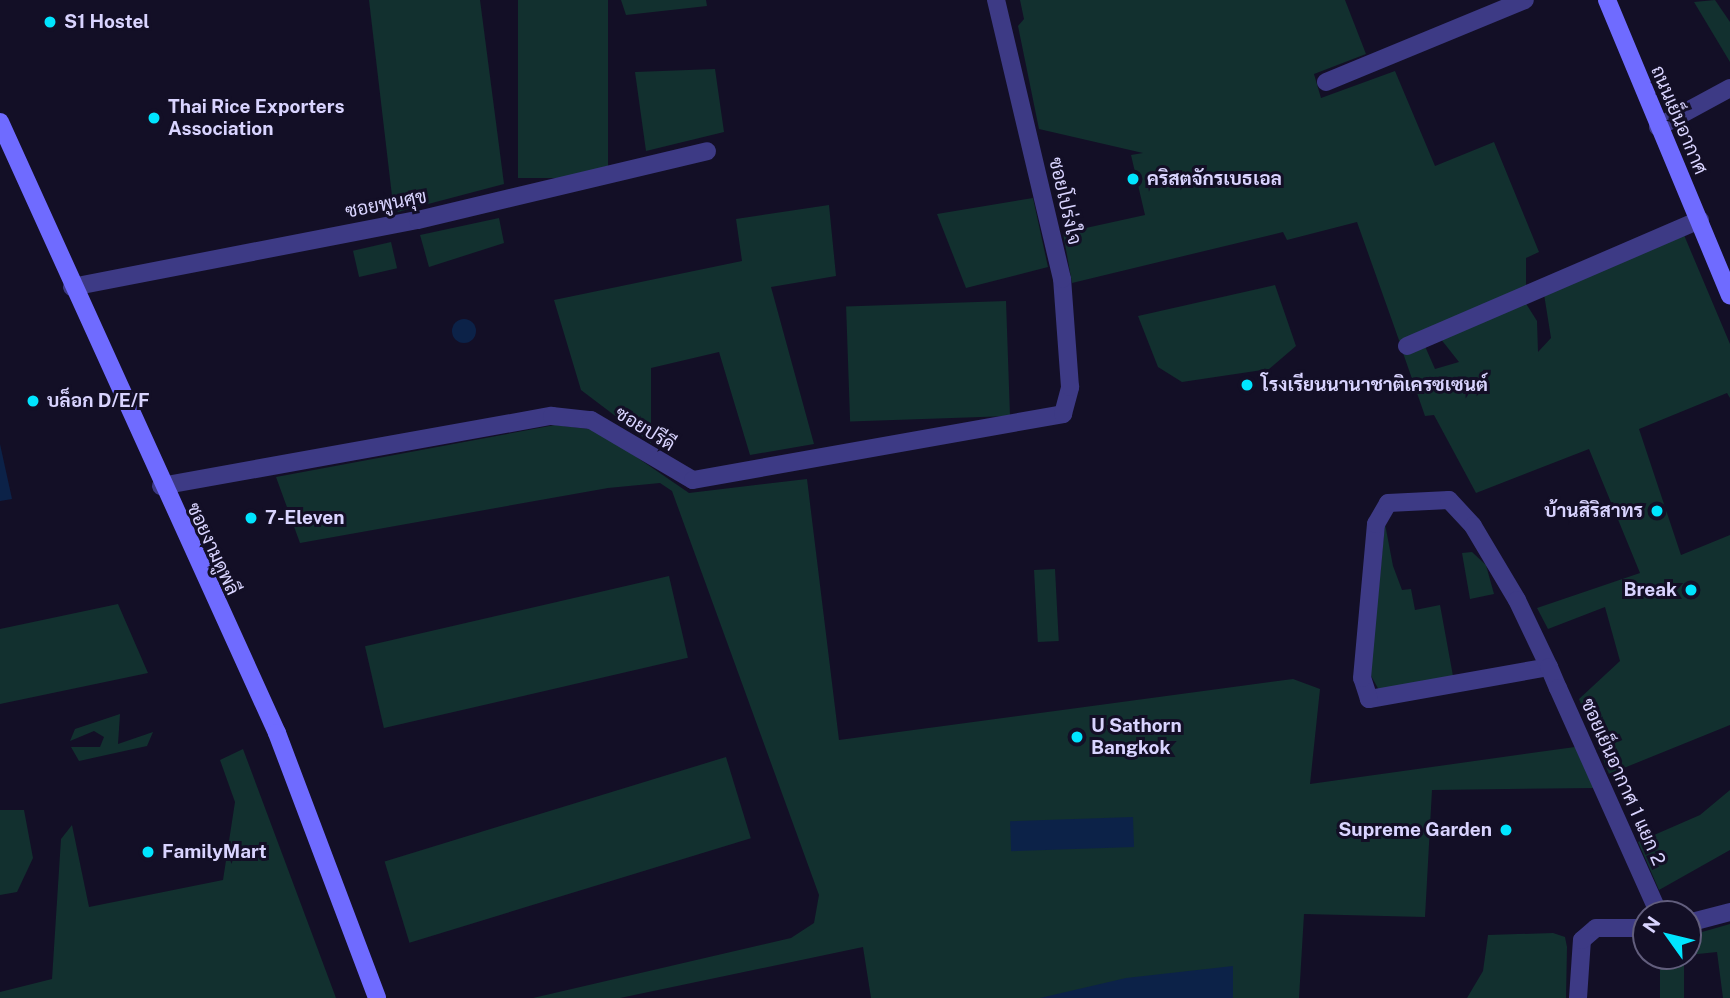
<!DOCTYPE html>
<html>
<head>
<meta charset="utf-8">
<style>
	body { margin:0 }
	#map { position:relative; width:1730px; height:998px; overflow:hidden; background:#130f26; font-family:"Public Sans",Sarabun,sans-serif }
	div>[style] { position:absolute }
	.green>* { inset:0; background:#12302f; transform-origin:0 0 }
	.water>* { inset:0; background:#0c2248; transform-origin:0 0 }
	.round { border-radius:50% }
	.street>* { height:18px; margin:-9px; padding:0 9px; transform-origin:9px; border-radius:9px; background:#3d3a85 }
	.secondary>* { height:18px; margin:-9px; padding:0 9px; transform-origin:9px; border-radius:9px; background:#6f6bff }
	.dots>* { width:19px; height:19px; translate:-50% -50%; box-sizing:border-box; border:4px solid #130f26; border-radius:50% }
	span { translate:-50% -50%; white-space:nowrap; text-align:center; line-height:1.15; -webkit-text-stroke:6px #130f26; paint-order:stroke }
	.poi-label { font-size:19px; color:#d9d4ff; font-weight:700 }
	.left { translate:0 -50%; text-align:left }
	.right { translate:-100% -50%; text-align:right }
	.street-label { font-size:19px; color:#d9d4ff }
	.north { position:absolute; left:1632px; top:900px; width:70px; height:70px; box-sizing:border-box; background:#130f26; border:2px solid #625e7d; border-radius:50%; rotate:304deg; font-size:19px; font-weight:700; line-height:28px; text-align:center; color:#d9d4ff }
	.north::after { content:''; display:block; margin:auto; width:24px; height:32px; background:#00e5ff; clip-path:polygon(50% 0,100% 100%,50% 72%,0 100%) }
</style>
</head>
<body>
<div id="map">
	<div class="green">
		<i style="clip-path:polygon(369px 0,480px 0,504px 184px,394px 213px)"></i>
		<i style="left:518px;top:0;width:90px;height:178px"></i>
		<i style="clip-path:polygon(621px 0,706px 0,707px 6px,626px 15px)"></i>
		<i style="clip-path:polygon(1020px 0,1345px 0,1366px 54px,1314px 74px,1321px 98px,1395px 71px,1435px 166px,1494px 142px,1539px 252px,1526px 258px,1526px 287px,1400px 343px,1357px 222px,1287px 240px,1283px 232px,1072px 283px,1063px 233px,1145px 215px,1131px 155px,1143px 153px,1039px 129px,1018px 26px,1024px 19px)"></i>
		<i style="clip-path:polygon(1715px 0,1730px 22px,1730px 62px,1694px 2px)"></i>
		<i style="clip-path:polygon(715px 69px,724px 132px,646px 151px,635px 72px)"></i>
		<i style="clip-path:polygon(1033px 198px,1048px 267px,966px 288px,937px 214px)"></i>
		<i style="clip-path:polygon(829px 205px,836px 276px,771px 287px,814px 444px,750px 455px,719px 352px,651px 368px,651px 443px,581px 390px,554px 300px,742px 261px,736px 219px)"></i>
		<i style="clip-path:polygon(499px 218px,504px 243px,429px 267px,420px 235px)"></i>
		<i style="clip-path:polygon(1684px 235px,1730px 344px,1730px 398px,1727px 393px,1639px 429px,1681px 555px,1730px 535px,1730px 725px,1609px 774px,1579px 699px,1620px 661px,1605px 607px,1548px 629px,1537px 608px,1640px 573px,1589px 449px,1476px 493px,1434px 415px,1425px 416px,1403px 353px,1424px 344px,1435px 369px,1459px 362px,1440px 338px,1525px 302px,1537px 321px,1538px 352px,1551px 338px,1544px 294px)"></i>
		<i style="left:391px;top:242px;width:27px;height:39px;rotate:77deg"></i>
		<i style="clip-path:polygon(1275px 285px,1296px 346px,1269px 369px,1182px 382px,1158px 367px,1138px 316px)"></i>
		<i style="left:1006px;top:301px;width:115px;height:160px;rotate:88deg"></i>
		<i style="clip-path:polygon(555px 425px,597px 430px,689px 493px,807px 479px,839px 740px,1293px 679px,1320px 689px,1310px 784px,1575px 747px,1594px 788px,1432px 790px,1425px 917px,1304px 914px,1299px 998px,871px 998px,863px 947px,620px 998px,533px 998px,791px 938px,814px 923px,819px 895px,672px 491px,660px 483px,608px 488px,300px 543px,276px 477px)"></i>
		<i style="clip-path:polygon(1385px 524px,1393px 566px,1402px 590px,1411px 589px,1415px 610px,1440px 605px,1453px 676px,1380px 692px,1370px 674px)"></i>
		<i style="clip-path:polygon(1472px 552px,1486px 565px,1494px 594px,1470px 599px,1462px 553px)"></i>
		<i style="left:1055px;top:569px;width:72px;height:21px;rotate:87deg"></i>
		<i style="left:669px;top:576px;width:84px;height:312px;rotate:77deg"></i>
		<i style="clip-path:polygon(118px 604px,148px 673px,0 704px,0 629px)"></i>
		<i style="clip-path:polygon(120px 714px,118px 744px,153px 732px,147px 746px,79px 761px,71px 747px,100px 747px,104px 737px,94px 731px,70px 741px,75px 729px)"></i>
		<i style="clip-path:polygon(243px 749px,336px 998px,0 998px,0 992px,52px 979px,61px 839px,72px 825px,89px 907px,223px 880px,235px 802px,220px 760px)"></i>
		<i style="left:726px;top:757px;width:85px;height:357px;rotate:73deg"></i>
		<i style="clip-path:polygon(1730px 790px,1730px 850px,1659px 890px,1638px 842px,1700px 815px)"></i>
		<i style="clip-path:polygon(0 810px,24px 810px,33px 858px,17px 892px,0 895px)"></i>
		<i style="clip-path:polygon(1730px 924px,1730px 998px,1723px 998px,1717px 952px,1688px 955px,1688px 936px)"></i>
		<i style="clip-path:polygon(1553px 933px,1565px 937px,1567px 947px,1566px 998px,1467px 998px,1483px 971px,1488px 935px)"></i>
		<i style="left:1660px;top:956px;width:24px;height:42px"></i>
	</div>
	<div class="water">
		<i class="round" style="left:452px;top:319px;width:24px;height:24px"></i>
		<i style="clip-path:polygon(0 444px,12px 499px,0 501px)"></i>
		<i style="left:1133px;top:817px;width:30px;height:123px;rotate:88deg"></i>
		<i style="clip-path:polygon(1233px 966px,1233px 998px,1040px 998px,1126px 978px)"></i>
	</div>
	<div class="street">
		<i style="left:1326px;top:82px;width:215px;rotate:-22.4deg"></i>
		<i style="left:1658px;top:127px;width:82px;rotate:-28.4deg"></i>
		<i style="left:72px;top:287px;width:352px;rotate:-11deg"></i>
		<i style="left:418px;top:220px;width:297px;rotate:-13.4deg"></i>
		<i style="left:1407px;top:346px;width:319px;rotate:-23.3deg"></i>
		<i style="left:161px;top:486px;width:397px;rotate:-10.2deg"></i>
		<i style="left:552px;top:416px;width:39px;rotate:6deg"></i>
		<i style="left:591px;top:420px;width:118px;rotate:30.5deg"></i>
		<i style="left:693px;top:480px;width:376px;rotate:-10.1deg"></i>
		<i style="left:1063px;top:414px;width:28px;rotate:-75deg"></i>
		<i style="left:1070px;top:387px;width:108px;rotate:-94.2deg"></i>
		<i style="left:1062px;top:279px;width:287px;rotate:-103.3deg"></i>
		<i style="left:1549px;top:667px;width:183px;rotate:169.9deg"></i>
		<i style="left:1369px;top:699px;width:22px;rotate:-108deg"></i>
		<i style="left:1362px;top:678px;width:155px;rotate:-84.8deg"></i>
		<i style="left:1376px;top:524px;width:24px;rotate:-60deg"></i>
		<i style="left:1388px;top:503px;width:61px;rotate:-2.8deg"></i>
		<i style="left:1449px;top:500px;width:35px;rotate:47deg"></i>
		<i style="left:1473px;top:526px;width:86px;rotate:59.3deg"></i>
		<i style="left:1517px;top:600px;width:74px;rotate:64.5deg"></i>
		<i style="left:1549px;top:667px;width:23px;rotate:67deg"></i>
		<i style="left:1558px;top:688px;width:248px;rotate:65.9deg"></i>
		<i style="left:1688px;top:923px;width:43px;rotate:-14.7deg"></i>
		<i style="left:1578px;top:998px;width:58px;rotate:-86.1deg"></i>
		<i style="left:1582px;top:940px;width:18px;rotate:-41deg"></i>
		<i style="left:1596px;top:928px;width:50px"></i>
	</div>
	<div class="secondary">
		<i style="left:1607px;top:0;width:320px;rotate:67.4deg"></i>
		<i style="left:0;top:122px;width:671px;rotate:65.61deg"></i>
		<i style="left:277px;top:733px;width:283px;rotate:69.3deg"></i>
	</div>
	<div class="dots">
		<i style="left:50px;top:22px;background:#00e5ff"></i>
		<i style="left:154px;top:118px;background:#00e5ff"></i>
		<i style="left:1133px;top:179px;background:#00e5ff"></i>
		<i style="left:1247px;top:385px;background:#00e5ff"></i>
		<i style="left:33px;top:401px;background:#00e5ff"></i>
		<i style="left:1657px;top:511px;background:#00e5ff"></i>
		<i style="left:251px;top:518px;background:#00e5ff"></i>
		<i style="left:1691px;top:590px;background:#00e5ff"></i>
		<i style="left:1077px;top:737px;background:#00e5ff"></i>
		<i style="left:1506px;top:830px;background:#00e5ff"></i>
		<i style="left:148px;top:852px;background:#00e5ff"></i>
	</div>
	<div class="poi-label">
		<span class="left" style="left:64px;top:22px">S1 Hostel</span>
		<span class="left" style="left:168px;top:118px">Thai Rice Exporters<br>Association</span>
		<span class="left" style="left:1147px;top:179px">คริสตจักรเบธเอล</span>
		<span class="left" style="left:1261px;top:385px">โรงเรียนนานาชาติเครซเซนต์</span>
		<span class="left" style="left:47px;top:401px">บล็อก D/E/F</span>
		<span class="right" style="left:1643px;top:511px">บ้านสิริสาทร</span>
		<span class="left" style="left:265px;top:518px">7-Eleven</span>
		<span class="right" style="left:1677px;top:590px">Break</span>
		<span class="left" style="left:1091px;top:737px">U Sathorn<br>Bangkok</span>
		<span class="right" style="left:1492px;top:830px">Supreme Garden</span>
		<span class="left" style="left:162px;top:852px">FamilyMart</span>
	</div>
	<div class="street-label">
		<span style="left:1679px;top:120px;rotate:67deg">ถนนเย็นอากาศ</span>
		<span style="left:1065px;top:201px;rotate:77deg">ซอยโปร่งใจ</span>
		<span style="left:386px;top:204px;rotate:-11deg">ซอยพูนศุข</span>
		<span style="left:645px;top:429px;rotate:32deg">ซอยปรีดี</span>
		<span style="left:213px;top:549px;rotate:65deg">ซอยงามดูพลี</span>
		<span style="left:1623px;top:782px;rotate:66deg">ซอยเย็นอากาศ 1 แยก 2</span>
	</div>
	<div class="north">N</div>
</div>
</body>
</html>
